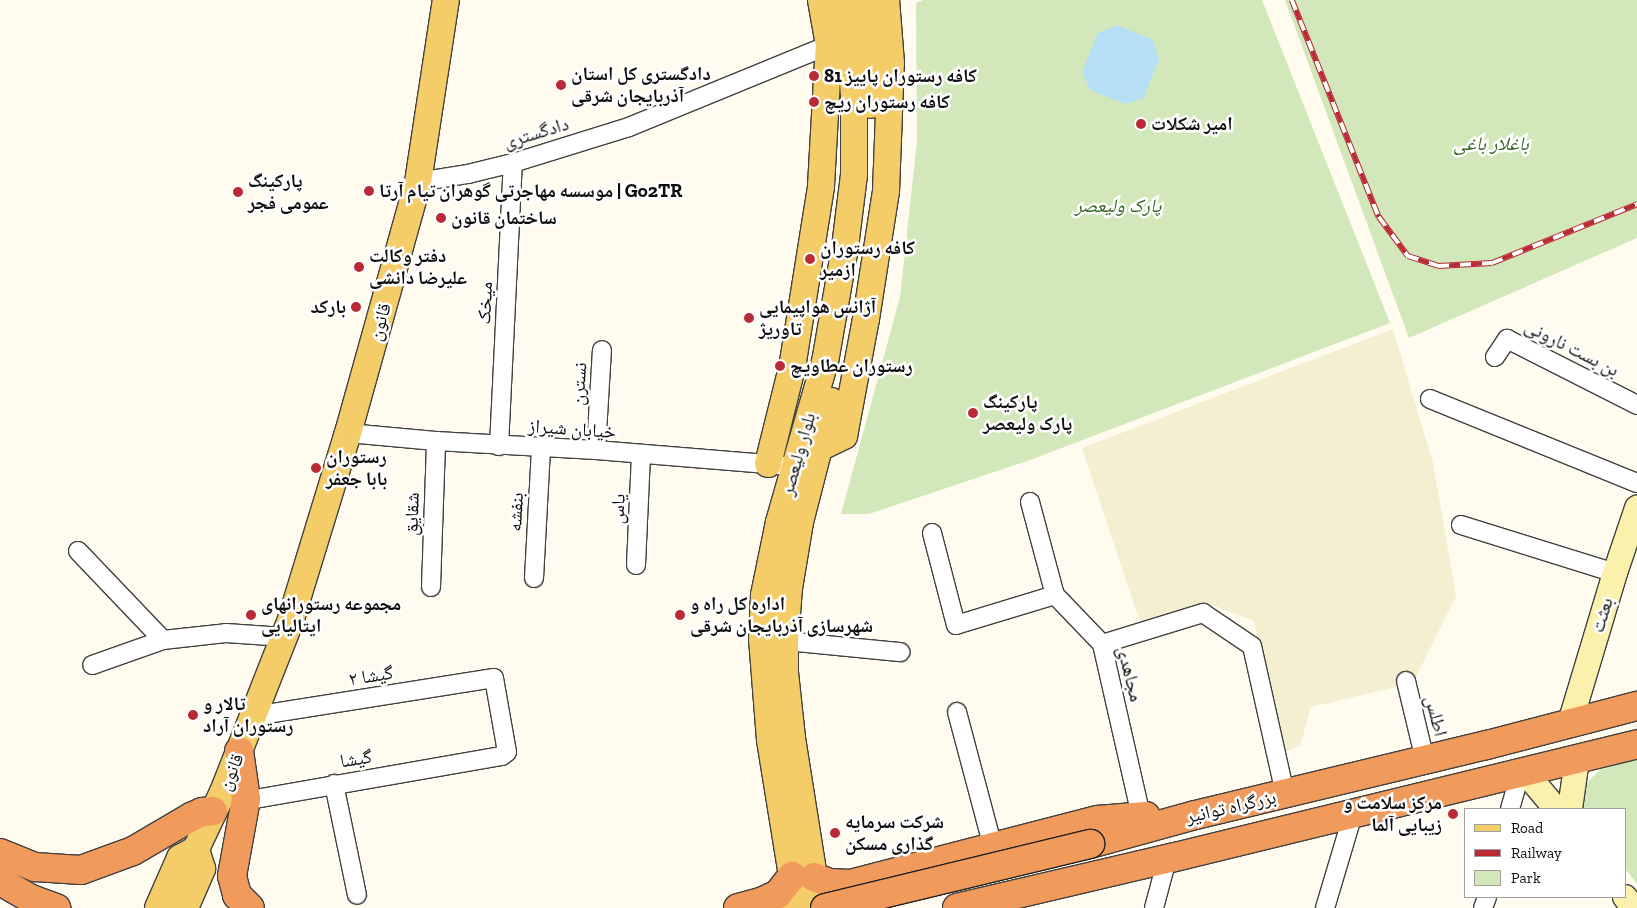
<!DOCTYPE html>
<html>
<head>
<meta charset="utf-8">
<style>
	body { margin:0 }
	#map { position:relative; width:1637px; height:908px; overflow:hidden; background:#fffbef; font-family:"Zilla Slab","Noto Naskh Arabic",serif }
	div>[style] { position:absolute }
	.farmland>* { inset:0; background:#f4efd0 }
	.green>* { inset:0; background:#d3e8ba }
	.water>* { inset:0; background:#b5dff4 }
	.roads { filter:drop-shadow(1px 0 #414141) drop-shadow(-1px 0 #414141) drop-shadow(0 1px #414141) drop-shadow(0 -1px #414141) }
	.street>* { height:18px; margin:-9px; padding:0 9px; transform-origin:9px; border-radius:9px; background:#fff }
	.secondary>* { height:24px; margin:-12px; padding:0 12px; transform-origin:12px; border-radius:12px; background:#fcf1ac }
	.primary>* { height:26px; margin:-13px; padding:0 13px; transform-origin:13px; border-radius:13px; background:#f4cd69 }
	.highway>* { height:28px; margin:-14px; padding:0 14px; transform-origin:14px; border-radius:14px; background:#f09a5c }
	.rail>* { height:5.5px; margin-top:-2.75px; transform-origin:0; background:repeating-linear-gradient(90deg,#fff 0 11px,#ba2a36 0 22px); box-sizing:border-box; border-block:1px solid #ba2a36 }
	.bridges { filter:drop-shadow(1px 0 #1f1f1f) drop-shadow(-1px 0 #1f1f1f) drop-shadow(0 1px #1f1f1f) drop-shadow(0 -1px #1f1f1f) }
	.highway-bridge>* { height:28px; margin:-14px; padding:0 14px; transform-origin:14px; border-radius:14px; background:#f09a5c }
	.dots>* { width:14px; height:14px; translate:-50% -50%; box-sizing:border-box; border:2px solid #fff; border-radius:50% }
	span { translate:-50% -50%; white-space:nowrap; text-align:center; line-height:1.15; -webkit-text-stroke:5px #fff; paint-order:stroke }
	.poi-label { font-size:19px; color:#0e0e0e; font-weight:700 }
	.left { translate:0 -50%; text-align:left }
	.right { translate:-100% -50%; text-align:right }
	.street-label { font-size:19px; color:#0e0e0e }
	.park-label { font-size:19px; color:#306420; font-style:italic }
	.legend { position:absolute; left:1464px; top:808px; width:162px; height:90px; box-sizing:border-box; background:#fff; border:1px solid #9f9f9f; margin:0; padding:6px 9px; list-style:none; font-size:15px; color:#0e0e0e }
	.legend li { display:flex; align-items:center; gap:10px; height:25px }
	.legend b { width:25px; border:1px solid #9f9f9f }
</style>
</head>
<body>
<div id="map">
	<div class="farmland">
		<i style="clip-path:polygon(1393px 329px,1433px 463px,1456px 596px,1413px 683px,1311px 707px,1300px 746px,1284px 752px,1254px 621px,1207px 603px,1140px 622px,1082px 448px)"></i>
	</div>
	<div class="green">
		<i style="clip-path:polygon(923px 0,1262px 0,1390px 323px,1030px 460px,869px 514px,841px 514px,900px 297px,917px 141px,916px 3px)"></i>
		<i style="clip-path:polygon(1285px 0,1637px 0,1637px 238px,1409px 338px)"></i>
		<i style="clip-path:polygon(1637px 758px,1637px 884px,1626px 870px,1626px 809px,1583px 809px,1581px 788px,1600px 770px)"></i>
	</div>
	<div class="water">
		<i style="clip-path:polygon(1117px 25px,1153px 40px,1159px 59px,1144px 98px,1126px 104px,1090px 90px,1082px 72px,1098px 33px)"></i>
	</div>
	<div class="roads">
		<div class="street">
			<i style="left:418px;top:182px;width:51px;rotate:-9.1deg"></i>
			<i style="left:468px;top:174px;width:46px;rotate:-13.7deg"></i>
			<i style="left:513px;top:163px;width:121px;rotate:-17.2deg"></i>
			<i style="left:629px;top:127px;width:216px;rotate:-22.3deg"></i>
			<i style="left:1495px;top:357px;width:22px;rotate:-56deg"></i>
			<i style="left:1507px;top:339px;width:146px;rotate:26.9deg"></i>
			<i style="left:1430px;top:399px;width:223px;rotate:22.1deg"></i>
			<i style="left:348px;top:433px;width:88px;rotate:5.2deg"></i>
			<i style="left:436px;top:441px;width:160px;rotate:3.2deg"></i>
			<i style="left:596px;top:450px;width:184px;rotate:4.7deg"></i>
			<i style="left:499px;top:446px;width:283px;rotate:-87.2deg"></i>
			<i style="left:596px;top:450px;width:100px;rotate:-86.6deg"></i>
			<i style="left:1030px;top:502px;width:96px;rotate:75deg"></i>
			<i style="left:1055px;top:595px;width:68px;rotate:46.2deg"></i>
			<i style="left:1102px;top:644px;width:176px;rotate:77.2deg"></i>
			<i style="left:1461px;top:525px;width:161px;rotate:17.3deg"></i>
			<i style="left:932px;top:533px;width:95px;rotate:75.4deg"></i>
			<i style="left:956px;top:625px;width:103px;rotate:-16.9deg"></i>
			<i style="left:78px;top:551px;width:123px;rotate:46.3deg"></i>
			<i style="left:163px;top:640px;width:75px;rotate:160.6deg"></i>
			<i style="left:636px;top:565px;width:110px;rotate:-87.4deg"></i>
			<i style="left:534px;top:578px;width:130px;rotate:-86.9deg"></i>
			<i style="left:431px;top:587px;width:146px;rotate:-88deg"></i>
			<i style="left:163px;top:640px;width:63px;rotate:-6.3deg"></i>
			<i style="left:226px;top:633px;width:58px;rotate:3.9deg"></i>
			<i style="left:785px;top:641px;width:116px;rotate:5.5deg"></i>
			<i style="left:1102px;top:644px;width:106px;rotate:-17.1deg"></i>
			<i style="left:1203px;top:613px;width:59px;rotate:34deg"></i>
			<i style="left:1252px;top:646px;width:152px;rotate:77.4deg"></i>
			<i style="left:1406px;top:681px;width:81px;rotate:76.5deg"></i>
			<i style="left:957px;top:712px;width:140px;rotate:75.1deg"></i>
			<i style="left:334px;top:784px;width:113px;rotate:78.3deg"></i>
			<i style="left:238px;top:802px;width:268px;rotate:-9.9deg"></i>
			<i style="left:502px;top:756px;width:6px;rotate:-39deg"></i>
			<i style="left:507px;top:752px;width:75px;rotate:-100deg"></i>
			<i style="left:494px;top:678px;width:243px;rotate:171deg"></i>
			<i style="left:1510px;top:809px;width:37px;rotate:-74deg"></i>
			<i style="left:1154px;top:908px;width:51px;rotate:-75.1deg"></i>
			<i style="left:1325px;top:908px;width:98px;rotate:-73.4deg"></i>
			<i style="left:1483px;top:908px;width:12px;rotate:-70deg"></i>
		</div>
		<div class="secondary">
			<i style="left:1570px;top:723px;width:157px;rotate:-73.3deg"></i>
			<i style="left:1615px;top:573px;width:69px;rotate:-71.3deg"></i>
			<i style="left:1525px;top:772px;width:48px;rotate:50deg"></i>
			<i style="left:1570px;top:809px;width:50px;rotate:-82deg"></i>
			<i style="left:1625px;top:897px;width:14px;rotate:54deg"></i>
		</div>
		<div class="primary">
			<i style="left:868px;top:0;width:105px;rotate:88.4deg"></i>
			<i style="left:819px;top:448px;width:28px;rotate:-26deg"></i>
			<i style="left:844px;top:436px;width:119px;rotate:-79.4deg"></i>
			<i style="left:866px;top:319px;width:130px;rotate:-81.1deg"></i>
			<i style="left:886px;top:191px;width:128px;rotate:-87.8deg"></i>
			<i style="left:891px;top:63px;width:63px;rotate:-94.5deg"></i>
			<i style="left:768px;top:464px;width:99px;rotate:-76deg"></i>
			<i style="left:792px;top:368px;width:184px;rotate:-80.9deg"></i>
			<i style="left:821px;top:186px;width:141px;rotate:-86.8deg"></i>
			<i style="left:829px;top:45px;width:46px;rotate:-100.1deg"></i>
			<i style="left:158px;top:908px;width:55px;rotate:-66.3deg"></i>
			<i style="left:180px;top:858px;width:18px;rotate:-29deg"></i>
			<i style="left:196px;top:849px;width:63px;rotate:-64.7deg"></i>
			<i style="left:223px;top:792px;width:186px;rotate:-68.5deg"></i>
			<i style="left:291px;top:619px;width:195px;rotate:-73deg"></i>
			<i style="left:348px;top:433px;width:261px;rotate:-74.4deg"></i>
			<i style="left:418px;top:182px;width:184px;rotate:-81.3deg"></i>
			<i style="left:185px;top:908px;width:43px;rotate:-66.4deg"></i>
			<i style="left:202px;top:869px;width:21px;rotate:-107deg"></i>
			<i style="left:793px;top:908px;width:32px;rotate:-92deg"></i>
			<i style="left:792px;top:876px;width:138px;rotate:-99.2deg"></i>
			<i style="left:770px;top:740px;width:101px;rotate:-94.5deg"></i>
			<i style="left:762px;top:639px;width:44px;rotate:-87.4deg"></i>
			<i style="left:764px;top:595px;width:75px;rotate:-78.4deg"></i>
			<i style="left:779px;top:522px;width:166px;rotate:-74deg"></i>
			<i style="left:825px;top:362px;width:117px;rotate:-80.1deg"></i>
			<i style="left:845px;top:247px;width:73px;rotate:-82.9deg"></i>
			<i style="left:854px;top:175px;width:80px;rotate:-90deg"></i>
			<i style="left:854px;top:95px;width:95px;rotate:-94.8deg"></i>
			<i style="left:817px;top:908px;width:31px;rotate:-96deg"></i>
			<i style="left:814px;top:877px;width:141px;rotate:-99deg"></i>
			<i style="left:792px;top:738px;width:66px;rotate:-96.1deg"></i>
			<i style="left:785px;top:672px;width:31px;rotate:-90deg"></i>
			<i style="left:785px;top:641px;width:53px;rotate:-85.7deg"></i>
			<i style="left:789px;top:588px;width:67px;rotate:-80.5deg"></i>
			<i style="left:800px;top:522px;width:125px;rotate:-75.6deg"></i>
		</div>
		<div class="highway">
			<i style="left:239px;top:751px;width:49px;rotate:81.7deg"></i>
			<i style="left:246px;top:799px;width:78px;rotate:100.3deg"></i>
			<i style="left:232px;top:876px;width:20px;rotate:75deg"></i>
			<i style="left:237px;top:895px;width:18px;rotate:45deg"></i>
			<i style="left:1090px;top:844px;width:109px;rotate:-15.4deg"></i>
			<i style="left:1195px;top:815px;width:300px;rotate:-13.5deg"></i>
			<i style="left:1487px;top:745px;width:155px;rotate:-14.6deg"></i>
			<i style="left:0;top:853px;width:38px;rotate:22deg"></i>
			<i style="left:35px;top:867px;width:46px;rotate:3.7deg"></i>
			<i style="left:81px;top:870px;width:55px;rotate:-20.1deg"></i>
			<i style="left:133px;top:851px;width:69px;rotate:-30.3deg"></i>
			<i style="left:193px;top:816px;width:10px;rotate:-24deg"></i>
			<i style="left:202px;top:812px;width:11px;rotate:-5deg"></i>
			<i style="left:814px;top:877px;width:17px;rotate:21deg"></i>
			<i style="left:830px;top:883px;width:20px;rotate:3deg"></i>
			<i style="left:850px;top:884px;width:256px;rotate:-14.5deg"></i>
			<i style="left:1098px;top:820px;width:48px;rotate:-4.8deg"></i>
			<i style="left:0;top:881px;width:36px;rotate:30deg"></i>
			<i style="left:31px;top:899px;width:27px;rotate:20deg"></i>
			<i style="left:738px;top:908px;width:24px;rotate:-15deg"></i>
			<i style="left:761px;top:902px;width:19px;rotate:-25deg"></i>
			<i style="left:778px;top:894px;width:23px;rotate:-52deg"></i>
			<i style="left:957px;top:908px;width:224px;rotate:-13.2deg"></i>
			<i style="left:1175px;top:857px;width:476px;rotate:-13.7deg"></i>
		</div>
	</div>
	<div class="rail">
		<i style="left:1292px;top:0;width:234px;rotate:68.2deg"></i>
		<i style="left:1379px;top:217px;width:49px;rotate:53.4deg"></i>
		<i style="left:1408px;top:256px;width:32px;rotate:18deg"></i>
		<i style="left:1438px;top:266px;width:54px;rotate:-3.2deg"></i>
		<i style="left:1492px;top:263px;width:157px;rotate:-22.1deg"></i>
	</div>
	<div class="bridges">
		<div class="highway-bridge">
			<i style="left:825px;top:908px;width:273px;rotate:-13.6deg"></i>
		</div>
	</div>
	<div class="dots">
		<i style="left:814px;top:76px;background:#ba2a36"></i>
		<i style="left:561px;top:85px;background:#ba2a36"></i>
		<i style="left:814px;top:102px;background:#ba2a36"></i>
		<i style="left:1141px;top:124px;background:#ba2a36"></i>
		<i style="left:369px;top:191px;background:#ba2a36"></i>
		<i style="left:238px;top:192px;background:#ba2a36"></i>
		<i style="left:441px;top:218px;background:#ba2a36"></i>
		<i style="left:810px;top:259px;background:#ba2a36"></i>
		<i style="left:359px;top:267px;background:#ba2a36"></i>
		<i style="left:356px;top:307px;background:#ba2a36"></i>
		<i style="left:749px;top:318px;background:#ba2a36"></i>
		<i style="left:780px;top:366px;background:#ba2a36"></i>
		<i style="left:973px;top:413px;background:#ba2a36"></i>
		<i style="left:316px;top:468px;background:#ba2a36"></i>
		<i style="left:251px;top:615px;background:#ba2a36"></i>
		<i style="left:680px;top:615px;background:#ba2a36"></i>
		<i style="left:193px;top:715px;background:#ba2a36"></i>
		<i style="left:1453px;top:814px;background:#ba2a36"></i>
		<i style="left:835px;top:833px;background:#ba2a36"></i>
	</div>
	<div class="poi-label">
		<span class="left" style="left:571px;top:85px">دادگستری کل استان<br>آذربایجان شرقی</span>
		<span class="left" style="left:824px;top:76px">کافه رستوران پاییز 81</span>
		<span class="left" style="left:824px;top:102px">کافه رستوران ریچ</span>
		<span class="left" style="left:1151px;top:124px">امیر شکلات</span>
		<span class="left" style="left:248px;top:192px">پارکینگ<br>عمومی فجر</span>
		<span class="left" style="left:379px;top:191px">موسسه مهاجرتی گوهران تیام آرتا | Go2TR</span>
		<span class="left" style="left:451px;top:218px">ساختمان قانون</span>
		<span class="left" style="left:820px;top:259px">کافه رستوران<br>ازمیر</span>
		<span class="left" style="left:369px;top:267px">دفتر وکالت<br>علیرضا دانشی</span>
		<span class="right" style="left:346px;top:307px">بارکد</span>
		<span class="left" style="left:759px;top:318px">آژانس هواپیمایی<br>تاوریژ</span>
		<span class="left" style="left:790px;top:366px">رستوران عطاویچ</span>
		<span class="left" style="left:983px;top:413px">پارکینگ<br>پارک ولیعصر</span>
		<span class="left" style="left:326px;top:468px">رستوران<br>بابا جعفر</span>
		<span class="left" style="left:261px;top:615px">مجموعه رستورانهای<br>ایتالیایی</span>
		<span class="left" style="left:690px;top:615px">اداره کل راه و<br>شهرسازی آذربایجان شرقی</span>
		<span class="left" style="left:203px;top:715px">تالار و<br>رستوران آراد</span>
		<span class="right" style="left:1442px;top:814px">مرکز سلامت و<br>زیبایی آلما</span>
		<span class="left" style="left:845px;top:833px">شرکت سرمایه<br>گذاری مسکن</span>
	</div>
	<div class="street-label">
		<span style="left:536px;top:133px;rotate:-17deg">دادگستری</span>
		<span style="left:485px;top:303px;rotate:-87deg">میخک</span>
		<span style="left:380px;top:322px;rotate:-74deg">قانون</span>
		<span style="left:1572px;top:348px;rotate:27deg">بن بست نارونی</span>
		<span style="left:579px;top:384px;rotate:-86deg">نسترن</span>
		<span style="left:572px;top:429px;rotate:4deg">خیابان شیراز</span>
		<span style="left:798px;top:454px;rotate:-74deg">بلوار ولیعصر</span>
		<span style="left:618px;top:509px;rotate:-87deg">یاس</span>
		<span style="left:516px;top:512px;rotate:-87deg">بنفشه</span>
		<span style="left:412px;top:514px;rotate:-88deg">شقایق</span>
		<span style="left:1602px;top:615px;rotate:-73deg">بعثت</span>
		<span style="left:1130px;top:674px;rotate:76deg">مجاهدی</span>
		<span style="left:371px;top:676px;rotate:-9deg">گیشا ۲</span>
		<span style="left:1436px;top:716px;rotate:76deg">اطلس</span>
		<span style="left:356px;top:759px;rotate:-9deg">گیشا</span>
		<span style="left:231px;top:772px;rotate:-67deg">قانون</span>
		<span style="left:1231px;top:807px;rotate:-13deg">بزرگراه توانیر</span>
	</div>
	<div class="park-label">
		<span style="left:1491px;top:144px">باغلار باغی</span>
		<span style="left:1118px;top:206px">پارک ولیعصر</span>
	</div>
	<ul class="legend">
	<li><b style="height:6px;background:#f4cd69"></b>Road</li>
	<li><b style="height:6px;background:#ba2a36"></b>Railway</li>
	<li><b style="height:14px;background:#d3e8ba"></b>Park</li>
	</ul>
</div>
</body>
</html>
